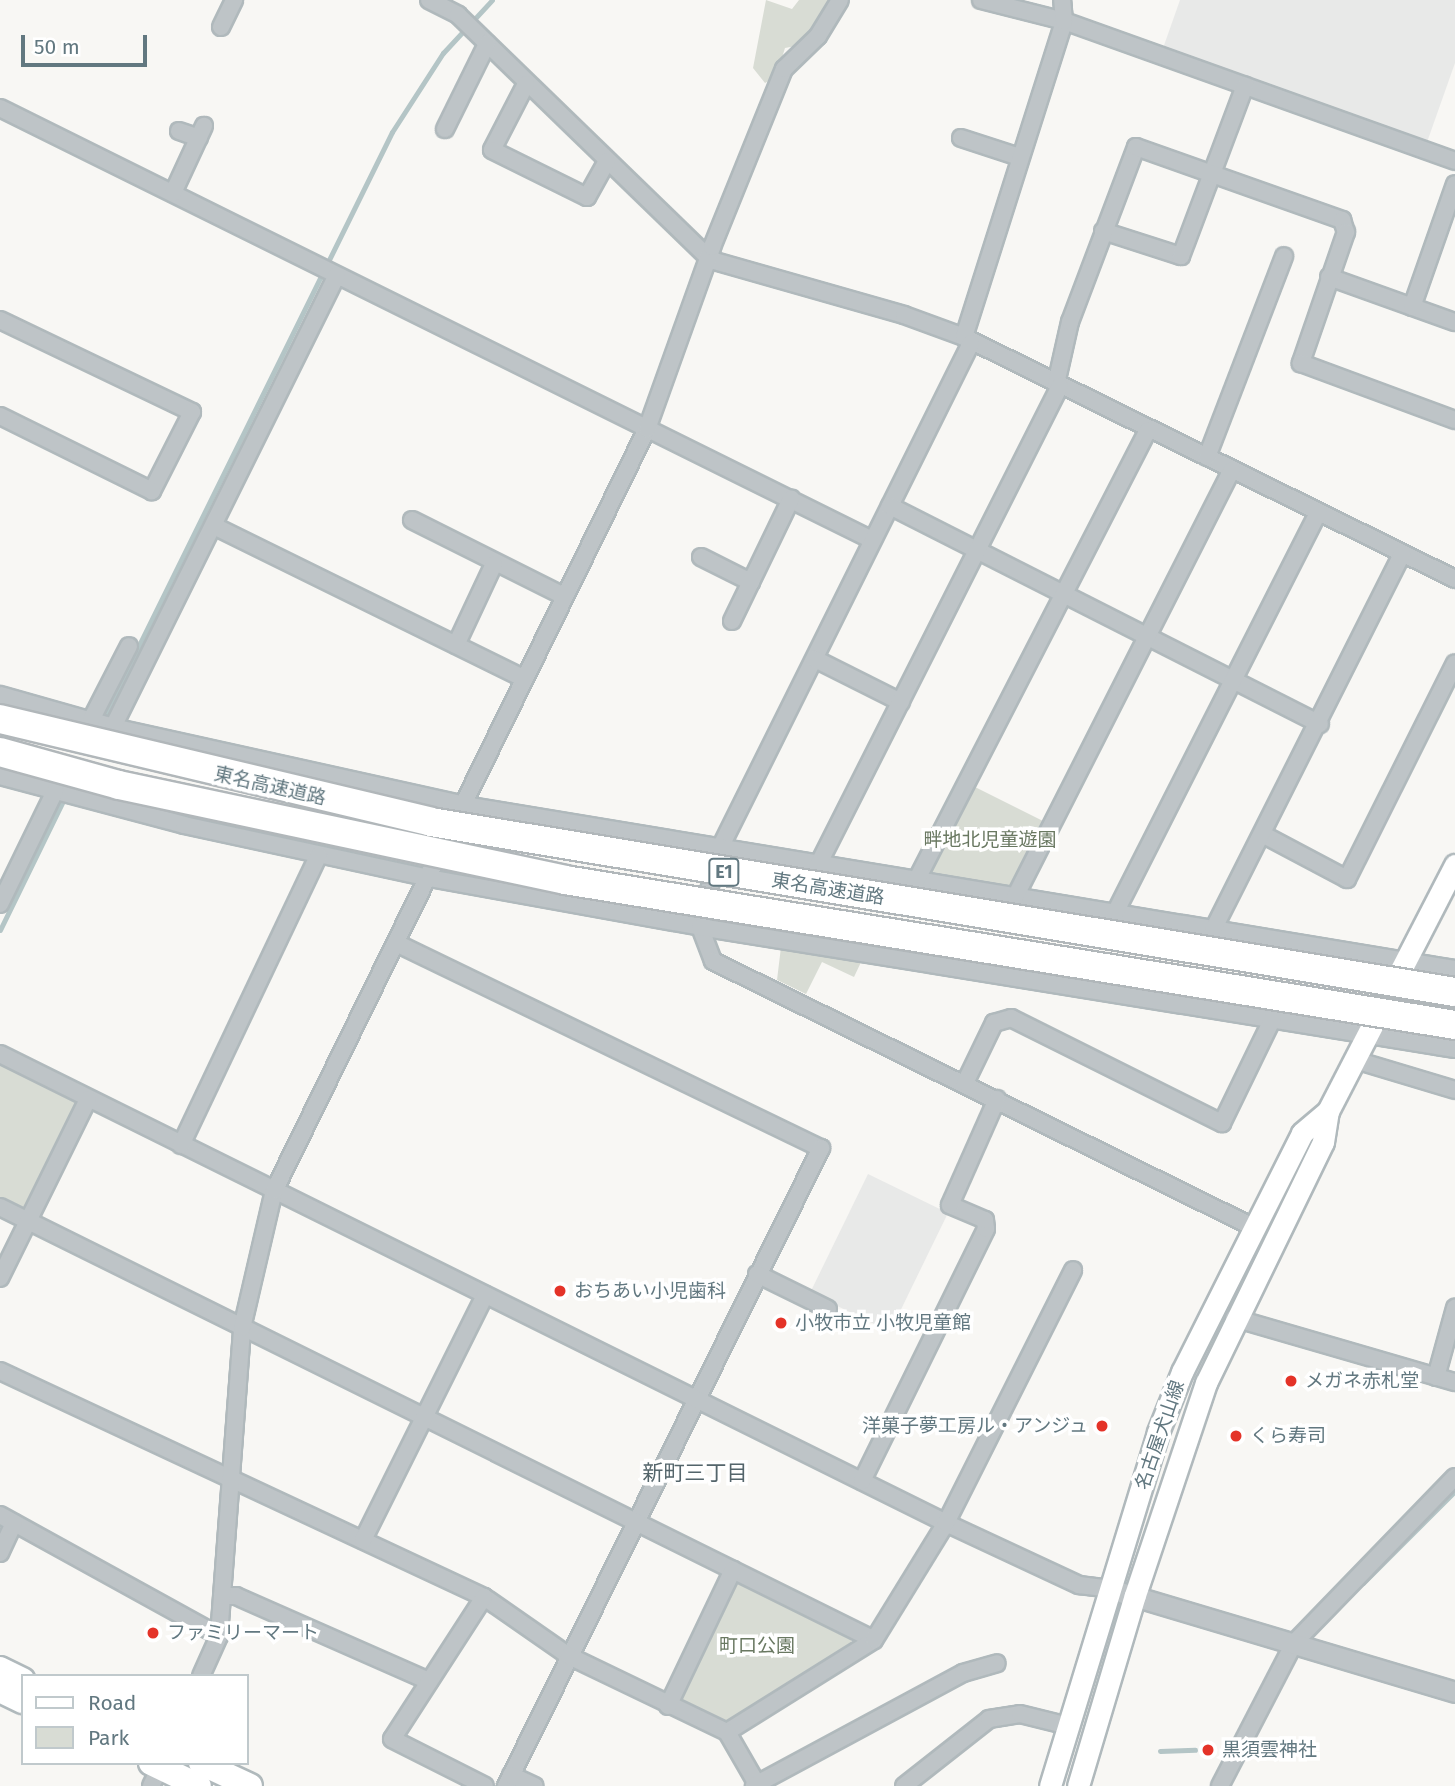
<!DOCTYPE html>
<html>
<head>
<meta charset="utf-8">
<style>
	body { margin:0 }
	#map { position:relative; width:1455px; height:1786px; overflow:hidden; background:#f8f7f4; font-family:"Fira Sans","Noto Sans JP",sans-serif }
	div>[style] { position:absolute }
	.built>* { inset:0; background:#e8e9e8; transform-origin:0 0 }
	.green>* { inset:0; background:#d8dcd4 }
	.stream>* { height:5px; margin:-2.5px; padding:0 2.5px; transform-origin:2.5px; border-radius:2.5px; background:#b4c5c6 }
	.roads { filter:drop-shadow(2px 0 #b0b9bc) drop-shadow(-2px 0 #b0b9bc) drop-shadow(0 2px #b0b9bc) drop-shadow(0 -2px #b0b9bc) }
	.minor>* { height:16px; margin:-8px; padding:0 8px; transform-origin:8px; border-radius:8px; background:#bec4c7 }
	.tertiary>* { height:19px; margin:-9.5px; padding:0 9.5px; transform-origin:9.5px; border-radius:9.5px; background:#bec4c7 }
	.secondary>* { height:21px; margin:-10.5px; padding:0 10.5px; transform-origin:10.5px; border-radius:10.5px; background:#fff }
	.trunk>* { height:24px; margin:-12px; padding:0 12px; transform-origin:12px; border-radius:12px; background:#fff }
	.bridges { filter:drop-shadow(2px 0 #b1b7ba) drop-shadow(-2px 0 #b1b7ba) drop-shadow(0 2px #b1b7ba) drop-shadow(0 -2px #b1b7ba) }
	.motorway-bridge>* { height:28px; margin:-14px; padding:0 14px; transform-origin:14px; border-radius:14px; background:#fff }
	.dots>* { width:19px; height:19px; translate:-50% -50%; box-sizing:border-box; border:4px solid #fff; border-radius:50% }
	span { translate:-50% -50%; white-space:nowrap; text-align:center; line-height:1.15; -webkit-text-stroke:7px #fff; paint-order:stroke }
	.shield-label span { padding:2px 5px; background:#fff; border:2px solid; border-radius:5px; -webkit-text-stroke-width:0 }
	.shield-label { font-size:18px; color:#627880; font-weight:700 }
	.street-label { font-size:19px; color:#627880 }
	.park-label { font-size:19px; color:#697861 }
	.poi-label { font-size:19px; color:#627880 }
	.left { translate:0 -50%; text-align:left }
	.right { translate:-100% -50%; text-align:right }
	.neighbourhood-label { font-size:21px; color:#54656b }
	.legend { position:absolute; left:21px; top:1674px; width:228px; height:91px; box-sizing:border-box; background:#fff; border:2px solid #c0c9cc; margin:0; padding:9px 12px; list-style:none; font-size:21px; color:#627880 }
	.legend li { display:flex; align-items:center; gap:14px; height:35px }
	.legend b { width:35px; border:2px solid #c0c9cc }
	.scale { position:absolute; left:21px; top:35px; width:126px; height:32px; box-sizing:border-box; border:4px solid #627880; border-top:0; padding-left:9px; font-size:21px; line-height:24px; white-space:nowrap; color:#627880; -webkit-text-stroke:5px #fff; paint-order:stroke }
</style>
</head>
<body>
<div id="map">
	<div class="built">
		<i style="clip-path:polygon(1180px 0,1455px 0,1455px 63px,1426px 145px,1162px 51px)"></i>
		<i style="left:868px;top:1174px;width:89px;height:132px;rotate:26deg"></i>
	</div>
	<div class="green">
		<i style="clip-path:polygon(766px 0,792px 9px,799px 0,833px 0,801px 45px,785px 48px,776px 77px,765px 83px,753px 68px)"></i>
		<i style="clip-path:polygon(971px 785px,1045px 822px,1013px 887px,927px 874px)"></i>
		<i style="clip-path:polygon(781px 947px,863px 958px,854px 977px,822px 962px,806px 994px,777px 980px)"></i>
		<i style="clip-path:polygon(0 1064px,74px 1102px,78px 1109px,30px 1207px,23px 1210px,0 1198px)"></i>
		<i style="clip-path:polygon(740px 1582px,851px 1638px,852px 1646px,726px 1722px,718px 1722px,681px 1703px,678px 1696px,732px 1585px)"></i>
	</div>
	<div class="stream">
		<i style="left:104px;top:716px;width:651px;rotate:-63.75deg"></i>
		<i style="left:392px;top:132px;width:94px;rotate:-57.2deg"></i>
		<i style="left:443px;top:53px;width:72px;rotate:-47.2deg"></i>
		<i style="left:0;top:930px;width:144px;rotate:-64deg"></i>
		<i style="left:1363px;top:1583px;width:130px;rotate:-45deg"></i>
		<i style="left:1160px;top:1751px;width:35px;rotate:-2deg"></i>
	</div>
	<div class="roads">
		<div class="minor">
			<i style="left:429px;top:0;width:33px;rotate:27deg"></i>
			<i style="left:458px;top:15px;width:352px;rotate:44.1deg"></i>
			<i style="left:711px;top:260px;width:201px;rotate:15.9deg"></i>
			<i style="left:904px;top:315px;width:64px;rotate:20.1deg"></i>
			<i style="left:964px;top:337px;width:547px;rotate:26.24deg"></i>
			<i style="left:981px;top:0;width:86px;rotate:14.2deg"></i>
			<i style="left:1064px;top:21px;width:415px;rotate:19.7deg"></i>
			<i style="left:221px;top:27px;width:30px;rotate:-64deg"></i>
			<i style="left:526px;top:84px;width:74px;rotate:117.3deg"></i>
			<i style="left:492px;top:150px;width:106px;rotate:26.3deg"></i>
			<i style="left:587px;top:197px;width:41px;rotate:-60.9deg"></i>
			<i style="left:0;top:108px;width:973px;rotate:26.35deg"></i>
			<i style="left:445px;top:129px;width:95px;rotate:-63.7deg"></i>
			<i style="left:179px;top:131px;width:21px;rotate:19deg"></i>
			<i style="left:961px;top:138px;width:61px;rotate:18.1deg"></i>
			<i style="left:173px;top:193px;width:74px;rotate:-65.2deg"></i>
			<i style="left:1103px;top:231px;width:82px;rotate:17.8deg"></i>
			<i style="left:1181px;top:256px;width:182px;rotate:-69.4deg"></i>
			<i style="left:1329px;top:277px;width:134px;rotate:19.7deg"></i>
			<i style="left:1412px;top:307px;width:130px;rotate:-70.7deg"></i>
			<i style="left:0;top:320px;width:213px;rotate:25.6deg"></i>
			<i style="left:192px;top:412px;width:89px;rotate:116.9deg"></i>
			<i style="left:152px;top:491px;width:169px;rotate:-153.7deg"></i>
			<i style="left:964px;top:337px;width:331px;rotate:-72.4deg"></i>
			<i style="left:1064px;top:21px;width:21px;rotate:-95deg"></i>
			<i style="left:971px;top:343px;width:566px;rotate:116.43deg"></i>
			<i style="left:719px;top:850px;width:79px;rotate:103.9deg"></i>
			<i style="left:700px;top:927px;width:36px;rotate:69deg"></i>
			<i style="left:713px;top:961px;width:602px;rotate:26.22deg"></i>
			<i style="left:1056px;top:384px;width:64px;rotate:-77.3deg"></i>
			<i style="left:1070px;top:322px;width:187px;rotate:-69.3deg"></i>
			<i style="left:1136px;top:147px;width:219px;rotate:19.5deg"></i>
			<i style="left:1342px;top:220px;width:13px;rotate:72deg"></i>
			<i style="left:1346px;top:232px;width:139px;rotate:109deg"></i>
			<i style="left:1301px;top:363px;width:164px;rotate:20.3deg"></i>
			<i style="left:1207px;top:457px;width:215px;rotate:-69deg"></i>
			<i style="left:890px;top:506px;width:482px;rotate:26.9deg"></i>
			<i style="left:412px;top:520px;width:170px;rotate:26.6deg"></i>
			<i style="left:216px;top:527px;width:342px;rotate:26.2deg"></i>
			<i style="left:701px;top:557px;width:56px;rotate:26.6deg"></i>
			<i style="left:732px;top:621px;width:136px;rotate:-64.2deg"></i>
			<i style="left:456px;top:645px;width:89px;rotate:-64.9deg"></i>
			<i style="left:815px;top:659px;width:96px;rotate:26.6deg"></i>
			<i style="left:0;top:695px;width:117px;rotate:15.8deg"></i>
			<i style="left:113px;top:727px;width:360px;rotate:12.5deg"></i>
			<i style="left:464px;top:805px;width:1004px;rotate:9.4deg"></i>
			<i style="left:91px;top:720px;width:83px;rotate:-62.8deg"></i>
			<i style="left:113px;top:727px;width:504px;rotate:-63.64deg"></i>
			<i style="left:0;top:776px;width:190px;rotate:14.9deg"></i>
			<i style="left:184px;top:825px;width:251px;rotate:12.2deg"></i>
			<i style="left:429px;top:878px;width:275px;rotate:10.2deg"></i>
			<i style="left:700px;top:927px;width:765px;rotate:9.18deg"></i>
			<i style="left:1264px;top:835px;width:94px;rotate:27.9deg"></i>
			<i style="left:1347px;top:879px;width:241px;rotate:-63.4deg"></i>
			<i style="left:817px;top:867px;width:539px;rotate:-63.2deg"></i>
			<i style="left:915px;top:883px;width:509px;rotate:-62.78deg"></i>
			<i style="left:1014px;top:899px;width:481px;rotate:-63.1deg"></i>
			<i style="left:0;top:904px;width:126px;rotate:-64deg"></i>
			<i style="left:1115px;top:913px;width:449px;rotate:-63.1deg"></i>
			<i style="left:1213px;top:930px;width:421px;rotate:-63.3deg"></i>
			<i style="left:396px;top:943px;width:472px;rotate:25.8deg"></i>
			<i style="left:821px;top:1148px;width:712px;rotate:116.28deg"></i>
			<i style="left:0;top:1054px;width:1056px;rotate:26.37deg"></i>
			<i style="left:946px;top:1523px;width:147px;rotate:25deg"></i>
			<i style="left:1079px;top:1585px;width:31px;rotate:7deg"></i>
			<i style="left:1355px;top:1060px;width:104px;rotate:16.7deg"></i>
			<i style="left:965px;top:1083px;width:67px;rotate:-64.2deg"></i>
			<i style="left:994px;top:1023px;width:18px;rotate:-16deg"></i>
			<i style="left:1011px;top:1018px;width:236px;rotate:26.5deg"></i>
			<i style="left:1222px;top:1123px;width:117px;rotate:-64.1deg"></i>
			<i style="left:181px;top:1145px;width:321px;rotate:-64.6deg"></i>
			<i style="left:0;top:1207px;width:975px;rotate:26.35deg"></i>
			<i style="left:757px;top:1274px;width:79px;rotate:26.2deg"></i>
			<i style="left:0;top:1278px;width:199px;rotate:-63.8deg"></i>
			<i style="left:1234px;top:1318px;width:230px;rotate:16.2deg"></i>
			<i style="left:0;top:1371px;width:534px;rotate:25.03deg"></i>
			<i style="left:484px;top:1597px;width:103px;rotate:34.8deg"></i>
			<i style="left:569px;top:1656px;width:175px;rotate:25.7deg"></i>
			<i style="left:727px;top:1732px;width:173px;rotate:-32deg"></i>
			<i style="left:874px;top:1640px;width:137px;rotate:-58.4deg"></i>
			<i style="left:946px;top:1523px;width:283px;rotate:-63.3deg"></i>
			<i style="left:1436px;top:1377px;width:72px;rotate:-74.6deg"></i>
			<i style="left:862px;top:1481px;width:281px;rotate:-63.8deg"></i>
			<i style="left:986px;top:1229px;width:9px;rotate:-96deg"></i>
			<i style="left:985px;top:1220px;width:38px;rotate:-157deg"></i>
			<i style="left:950px;top:1205px;width:116px;rotate:-66.1deg"></i>
			<i style="left:0;top:1515px;width:250px;rotate:28.9deg"></i>
			<i style="left:363px;top:1540px;width:274px;rotate:-63.5deg"></i>
			<i style="left:0;top:1553px;width:33px;rotate:-65deg"></i>
			<i style="left:222px;top:1596px;width:14px"></i>
			<i style="left:236px;top:1596px;width:211px;rotate:23.8deg"></i>
			<i style="left:484px;top:1597px;width:169px;rotate:122.9deg"></i>
			<i style="left:392px;top:1739px;width:104px;rotate:26.8deg"></i>
			<i style="left:201px;top:1676px;width:44px;rotate:-65.8deg"></i>
			<i style="left:219px;top:1636px;width:309px;rotate:-85.7deg"></i>
			<i style="left:242px;top:1328px;width:141px;rotate:-76.9deg"></i>
			<i style="left:274px;top:1191px;width:848px;rotate:-63.92deg"></i>
			<i style="left:647px;top:429px;width:193px;rotate:-70.3deg"></i>
			<i style="left:712px;top:247px;width:192px;rotate:-68deg"></i>
			<i style="left:784px;top:69px;width:47px;rotate:-44.1deg"></i>
			<i style="left:818px;top:36px;width:42px;rotate:-58.6deg"></i>
			<i style="left:668px;top:1706px;width:151px;rotate:-64.5deg"></i>
			<i style="left:727px;top:1732px;width:60px;rotate:60deg"></i>
			<i style="left:757px;top:1784px;width:4px;rotate:146deg"></i>
			<i style="left:511px;top:1775px;width:26px;rotate:25deg"></i>
			<i style="left:757px;top:1784px;width:234px;rotate:-28.3deg"></i>
			<i style="left:963px;top:1673px;width:35px;rotate:-16deg"></i>
			<i style="left:151px;top:1786px;width:25px;rotate:-64deg"></i>
			<i style="left:904px;top:1786px;width:108px;rotate:-38.2deg"></i>
			<i style="left:989px;top:1719px;width:31px;rotate:-9deg"></i>
			<i style="left:1020px;top:1714px;width:49px;rotate:14deg"></i>
			<i style="left:1220px;top:1786px;width:161px;rotate:-62.6deg"></i>
			<i style="left:1294px;top:1643px;width:231px;rotate:-45.9deg"></i>
		</div>
		<div class="tertiary">
			<i style="left:1110px;top:1589px;width:360px;rotate:16.6deg"></i>
		</div>
		<div class="secondary">
			<i style="left:1050px;top:1786px;width:370px;rotate:-73deg"></i>
			<i style="left:1158px;top:1432px;width:65px;rotate:-68.2deg"></i>
			<i style="left:1182px;top:1372px;width:267px;rotate:-63.3deg"></i>
			<i style="left:1302px;top:1133px;width:34px;rotate:-40deg"></i>
			<i style="left:1078px;top:1786px;width:199px;rotate:-73.4deg"></i>
			<i style="left:1135px;top:1595px;width:224px;rotate:-71.5deg"></i>
			<i style="left:1206px;top:1383px;width:268px;rotate:-64.1deg"></i>
			<i style="left:1323px;top:1142px;width:31px;rotate:-81deg"></i>
			<i style="left:1328px;top:1111px;width:277px;rotate:-62.7deg"></i>
		</div>
		<div class="trunk">
			<i style="left:0;top:1669px;width:25px;rotate:26deg"></i>
			<i style="left:0;top:1690px;width:25px;rotate:26deg"></i>
			<i style="left:151px;top:1763px;width:53px;rotate:25.6deg"></i>
			<i style="left:201px;top:1763px;width:54px;rotate:25.1deg"></i>
		</div>
	</div>
	<div class="bridges">
		<div class="motorway-bridge">
			<i style="left:0;top:719px;width:443px;rotate:13.4deg"></i>
			<i style="left:431px;top:822px;width:1038px;rotate:9.43deg"></i>
			<i style="left:0;top:752px;width:123px;rotate:15.5deg"></i>
			<i style="left:119px;top:785px;width:456px;rotate:12deg"></i>
			<i style="left:565px;top:880px;width:902px;rotate:9.25deg"></i>
		</div>
	</div>
	<div class="dots">
		<i style="left:560px;top:1291px;background:#e43328"></i>
		<i style="left:781px;top:1323px;background:#e43328"></i>
		<i style="left:1291px;top:1381px;background:#e43328"></i>
		<i style="left:1102px;top:1426px;background:#e43328"></i>
		<i style="left:1236px;top:1436px;background:#e43328"></i>
		<i style="left:153px;top:1633px;background:#e43328"></i>
		<i style="left:1208px;top:1750px;background:#e43328"></i>
	</div>
	<div class="shield-label">
		<span style="left:724px;top:872px">E1</span>
	</div>
	<div class="street-label">
		<span style="left:270px;top:786px;rotate:13deg">東名高速道路</span>
		<span style="left:828px;top:889px;rotate:9deg">東名高速道路</span>
		<span style="left:1160px;top:1435px;rotate:-71deg">名古屋犬山線</span>
	</div>
	<div class="park-label">
		<span style="left:990px;top:840px">畔地北児童遊園</span>
		<span style="left:757px;top:1646px">町口公園</span>
	</div>
	<div class="poi-label">
		<span class="left" style="left:574px;top:1291px">おちあい小児歯科</span>
		<span class="left" style="left:795px;top:1323px">小牧市立 小牧児童館</span>
		<span class="left" style="left:1305px;top:1381px">メガネ赤札堂</span>
		<span class="right" style="left:1088px;top:1426px">洋菓子夢工房ル・アンジュ</span>
		<span class="left" style="left:1250px;top:1436px">くら寿司</span>
		<span class="left" style="left:167px;top:1633px">ファミリーマート</span>
		<span class="left" style="left:1222px;top:1750px">黒須雲神社</span>
	</div>
	<div class="neighbourhood-label">
		<span style="left:695px;top:1473px">新町三丁目</span>
	</div>
	<ul class="legend">
	<li><b style="height:9px;background:#fff"></b>Road</li>
	<li><b style="height:19px;background:#d8dcd4"></b>Park</li>
	</ul>
	<div class="scale">50 m</div>
</div>
</body>
</html>
